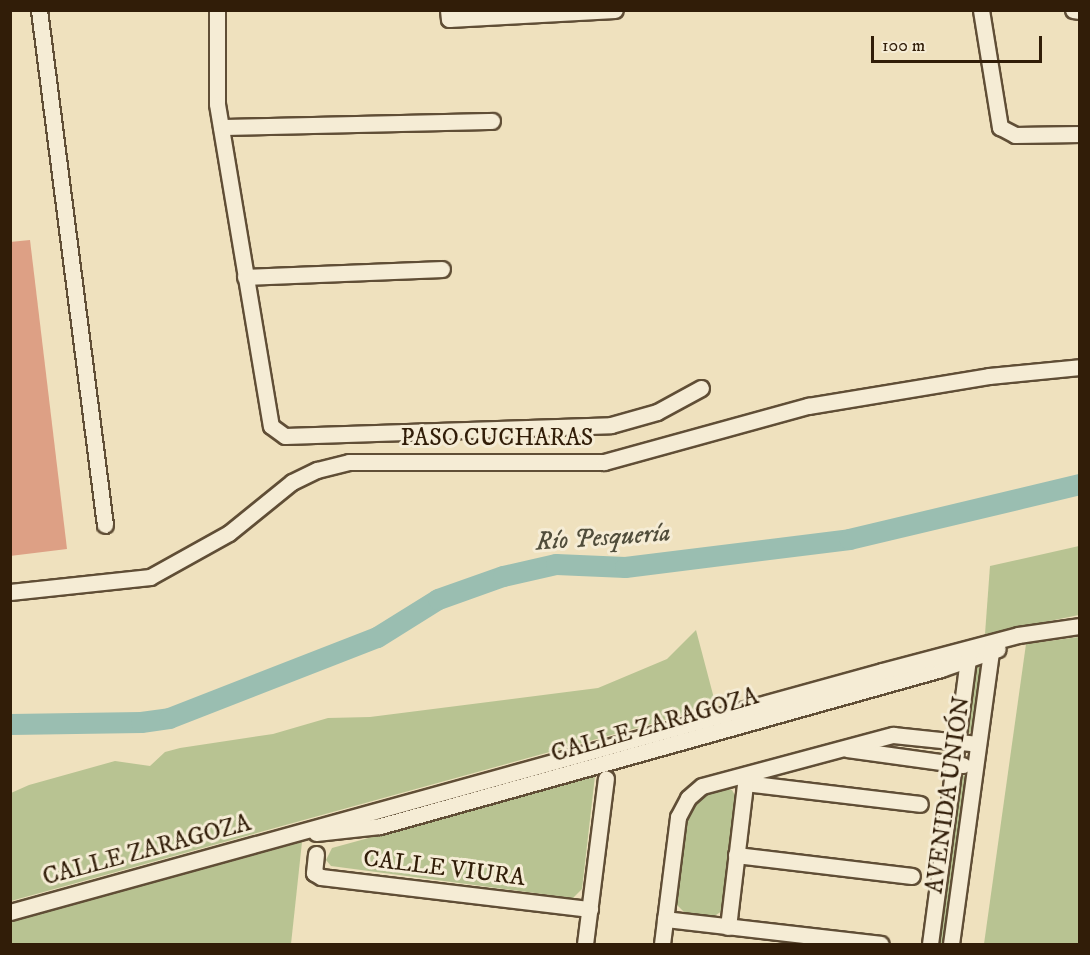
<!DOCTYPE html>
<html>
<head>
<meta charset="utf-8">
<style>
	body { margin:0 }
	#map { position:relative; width:1090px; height:955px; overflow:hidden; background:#efe1be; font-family:"IM FELL DW Pica",serif }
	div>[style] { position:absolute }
	.green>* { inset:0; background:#b8c392 }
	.river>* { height:21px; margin:-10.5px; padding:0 10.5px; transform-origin:10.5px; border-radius:10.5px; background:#9abeb1 }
	.building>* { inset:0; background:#dda085 }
	.roads { filter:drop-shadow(2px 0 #604e36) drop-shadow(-2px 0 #604e36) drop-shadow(0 2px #604e36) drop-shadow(0 -2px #604e36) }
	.minor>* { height:15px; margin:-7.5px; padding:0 7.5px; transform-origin:7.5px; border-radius:7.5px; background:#f5ecd5 }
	span { translate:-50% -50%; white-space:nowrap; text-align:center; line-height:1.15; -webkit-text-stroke:6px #f5ecd5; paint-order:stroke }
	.street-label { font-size:24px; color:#311d08 }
	.water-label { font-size:26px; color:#504d3b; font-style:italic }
	.frame { position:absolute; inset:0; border:12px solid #311d08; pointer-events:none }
	.scale { position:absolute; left:871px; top:36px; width:171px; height:27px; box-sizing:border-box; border:3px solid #311d08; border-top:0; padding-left:8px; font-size:18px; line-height:21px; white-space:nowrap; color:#311d08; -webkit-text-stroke:4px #f5ecd5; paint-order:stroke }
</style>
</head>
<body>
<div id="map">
	<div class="green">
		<i style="clip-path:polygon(1079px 546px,1079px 615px,985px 634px,990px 566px)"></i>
		<i style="clip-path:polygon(696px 630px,716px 706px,11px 901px,11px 793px,29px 785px,115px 761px,150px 766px,165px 752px,180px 748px,273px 734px,328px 718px,370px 717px,598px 688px,667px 659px)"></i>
		<i style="clip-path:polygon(1079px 637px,1079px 944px,984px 944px,1026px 644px)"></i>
		<i style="clip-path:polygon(978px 665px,981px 669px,973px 730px,969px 733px,966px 730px,974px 668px)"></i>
		<i style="clip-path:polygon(964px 775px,967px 779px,944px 944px,937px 944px,960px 778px)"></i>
		<i style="clip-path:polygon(595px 776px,582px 889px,573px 898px,331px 866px,326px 860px,332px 848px)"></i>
		<i style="clip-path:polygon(719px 788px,732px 790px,736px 797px,722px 911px,713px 917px,686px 914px,677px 905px,684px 819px,697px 799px)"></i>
		<i style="clip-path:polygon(302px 842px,291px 944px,11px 944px,11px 922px)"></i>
	</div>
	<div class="river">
		<i style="left:10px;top:724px;width:131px;rotate:-0.9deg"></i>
		<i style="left:141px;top:722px;width:28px;rotate:-8deg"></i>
		<i style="left:169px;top:718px;width:223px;rotate:-21.3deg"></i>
		<i style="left:377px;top:637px;width:72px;rotate:-31.9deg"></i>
		<i style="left:438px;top:599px;width:69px;rotate:-19.5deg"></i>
		<i style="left:503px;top:576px;width:54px;rotate:-12.8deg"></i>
		<i style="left:556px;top:564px;width:69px;rotate:2.5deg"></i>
		<i style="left:625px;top:567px;width:226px;rotate:-7.1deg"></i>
		<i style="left:849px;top:539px;width:237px;rotate:-13.4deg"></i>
	</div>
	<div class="building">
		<i style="clip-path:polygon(30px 240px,67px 549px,10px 556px,10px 242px)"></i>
	</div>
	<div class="roads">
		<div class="minor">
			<i style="left:39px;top:10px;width:519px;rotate:82.7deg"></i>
			<i style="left:217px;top:10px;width:94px;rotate:90deg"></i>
			<i style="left:217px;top:104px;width:326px;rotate:80.5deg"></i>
			<i style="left:271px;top:426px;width:17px;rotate:36deg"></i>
			<i style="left:285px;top:436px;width:326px;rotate:-1.9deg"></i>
			<i style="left:611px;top:425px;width:48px;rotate:-15.8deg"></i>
			<i style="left:657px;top:412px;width:50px;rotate:-28.6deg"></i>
			<i style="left:448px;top:10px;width:9px;rotate:84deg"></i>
			<i style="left:449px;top:19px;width:166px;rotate:-3.1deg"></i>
			<i style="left:981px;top:10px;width:119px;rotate:80.8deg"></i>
			<i style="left:1000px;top:127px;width:17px;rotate:28deg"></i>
			<i style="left:1015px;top:135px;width:65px;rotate:-0.9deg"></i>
			<i style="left:1073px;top:10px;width:7px;rotate:8deg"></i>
			<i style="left:221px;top:127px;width:271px;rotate:-1.3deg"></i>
			<i style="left:245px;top:277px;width:197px;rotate:-2.3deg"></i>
			<i style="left:10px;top:592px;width:141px;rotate:-6.1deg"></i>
			<i style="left:150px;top:577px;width:90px;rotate:-29.1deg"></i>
			<i style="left:229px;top:533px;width:81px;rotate:-39deg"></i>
			<i style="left:292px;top:482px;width:28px;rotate:-26deg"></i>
			<i style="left:317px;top:470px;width:33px;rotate:-14deg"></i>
			<i style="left:349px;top:462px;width:255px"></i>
			<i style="left:604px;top:462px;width:212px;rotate:-15.4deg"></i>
			<i style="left:808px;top:406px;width:183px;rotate:-9.4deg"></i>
			<i style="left:989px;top:376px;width:91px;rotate:-5.6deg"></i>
			<i style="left:847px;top:749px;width:117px;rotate:7.9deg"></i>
			<i style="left:745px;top:783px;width:176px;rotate:6.8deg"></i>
			<i style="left:316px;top:833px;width:64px;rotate:-6.2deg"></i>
			<i style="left:380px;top:826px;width:583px;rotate:-15.63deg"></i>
			<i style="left:941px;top:669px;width:60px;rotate:-19.3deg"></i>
			<i style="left:316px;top:854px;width:19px;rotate:96deg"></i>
			<i style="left:314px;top:873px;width:8px;rotate:30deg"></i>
			<i style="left:321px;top:877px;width:271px;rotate:6.8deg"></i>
			<i style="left:736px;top:855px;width:177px;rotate:6.8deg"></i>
			<i style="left:10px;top:912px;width:905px;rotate:-15.45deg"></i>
			<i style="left:882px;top:671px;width:141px;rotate:-14.8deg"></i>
			<i style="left:1018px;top:635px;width:63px;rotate:-8.3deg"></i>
			<i style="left:665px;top:919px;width:217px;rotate:6.6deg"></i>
			<i style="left:728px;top:927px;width:153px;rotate:-83.2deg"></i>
			<i style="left:585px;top:944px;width:167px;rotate:-82.8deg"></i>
			<i style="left:662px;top:944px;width:128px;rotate:-82.8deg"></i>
			<i style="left:678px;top:817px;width:21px;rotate:-62deg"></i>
			<i style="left:688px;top:798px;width:18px;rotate:-41deg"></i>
			<i style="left:702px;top:786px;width:198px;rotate:-15deg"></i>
			<i style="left:893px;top:735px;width:85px;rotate:6deg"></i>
			<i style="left:930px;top:944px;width:294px;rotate:-82.4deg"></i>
			<i style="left:951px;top:944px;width:303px;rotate:-82.2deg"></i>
		</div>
	</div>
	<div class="street-label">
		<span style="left:497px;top:439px">PASO CUCHARAS</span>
		<span style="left:655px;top:726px;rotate:-16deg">CALLE ZARAGOZA</span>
		<span style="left:949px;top:795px;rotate:-82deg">AVENIDA UNIÓN</span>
		<span style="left:147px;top:851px;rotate:-15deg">CALLE ZARAGOZA</span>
		<span style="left:444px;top:869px;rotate:7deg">CALLE VIURA</span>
	</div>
	<div class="water-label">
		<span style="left:603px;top:538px;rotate:-4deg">Río Pesquería</span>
	</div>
	<div class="frame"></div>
	<div class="scale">100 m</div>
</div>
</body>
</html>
